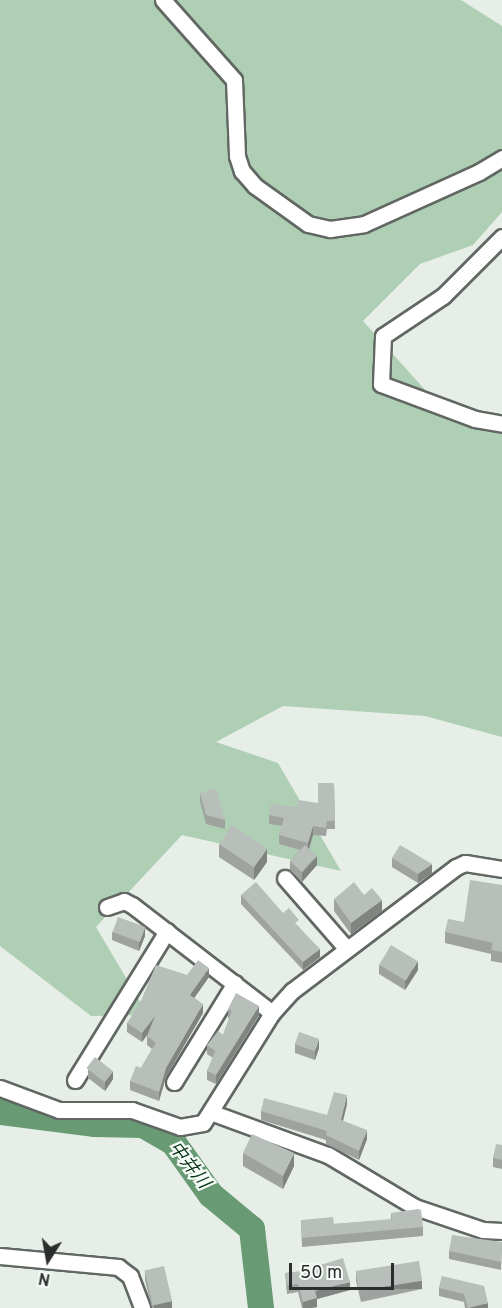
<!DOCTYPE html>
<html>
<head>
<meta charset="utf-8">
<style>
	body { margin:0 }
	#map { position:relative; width:502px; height:1308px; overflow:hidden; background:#e7eee8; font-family:Overpass,"Noto Sans JP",sans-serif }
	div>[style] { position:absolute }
	.green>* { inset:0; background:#afcfb5 }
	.river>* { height:26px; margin:-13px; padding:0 13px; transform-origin:13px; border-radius:13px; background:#689b73 }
	.roads { filter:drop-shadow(2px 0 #616762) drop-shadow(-2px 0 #616762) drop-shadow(0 2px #616762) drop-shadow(0 -2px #616762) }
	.street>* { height:15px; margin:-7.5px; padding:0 7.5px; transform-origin:7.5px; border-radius:7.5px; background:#fff }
	.wall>* { inset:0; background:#9ea39f }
	.shaded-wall>* { inset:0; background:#818582; transform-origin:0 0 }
	.building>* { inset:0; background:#b8beb9; transform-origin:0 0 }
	span { translate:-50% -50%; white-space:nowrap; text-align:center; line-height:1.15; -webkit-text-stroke:4.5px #f5fbf6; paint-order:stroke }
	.water-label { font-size:18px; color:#0c351a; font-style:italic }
	.north { position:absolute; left:18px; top:1230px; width:60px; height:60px; -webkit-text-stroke:4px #f5fbf6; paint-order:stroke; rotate:191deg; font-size:16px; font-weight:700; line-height:24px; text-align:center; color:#2b2e2c }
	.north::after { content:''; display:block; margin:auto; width:21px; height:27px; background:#2b2e2c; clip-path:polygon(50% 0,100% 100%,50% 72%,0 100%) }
	.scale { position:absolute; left:289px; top:1263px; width:105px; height:27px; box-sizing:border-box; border:3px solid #2b2e2c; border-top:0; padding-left:8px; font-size:18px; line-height:21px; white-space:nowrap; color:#2b2e2c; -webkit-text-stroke:4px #f5fbf6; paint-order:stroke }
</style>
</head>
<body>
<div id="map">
	<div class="green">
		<i style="clip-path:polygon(0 0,461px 0,502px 26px,502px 212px,473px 245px,420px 264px,363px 321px,428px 393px,502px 421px,502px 737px,425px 716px,283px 706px,216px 742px,278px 763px,341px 871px,182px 835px,96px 927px,148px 1015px,91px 1016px,0 946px)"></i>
	</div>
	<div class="river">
		<i style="left:0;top:1112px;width:96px;rotate:7.2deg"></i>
		<i style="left:95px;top:1124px;width:48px;rotate:1.2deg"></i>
		<i style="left:143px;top:1125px;width:34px;rotate:30deg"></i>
		<i style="left:173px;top:1142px;width:65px;rotate:54.4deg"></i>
		<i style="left:211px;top:1195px;width:53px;rotate:39.7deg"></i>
		<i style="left:252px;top:1229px;width:80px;rotate:83.5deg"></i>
	</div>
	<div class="roads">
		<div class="street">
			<i style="left:163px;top:0;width:107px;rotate:48.4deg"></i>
			<i style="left:234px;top:80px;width:76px;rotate:87.7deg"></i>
			<i style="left:237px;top:156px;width:16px;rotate:72deg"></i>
			<i style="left:242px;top:171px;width:20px;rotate:49deg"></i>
			<i style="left:255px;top:186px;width:65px;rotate:35.6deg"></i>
			<i style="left:308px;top:224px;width:23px;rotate:13deg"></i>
			<i style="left:330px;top:229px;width:34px;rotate:-8deg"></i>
			<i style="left:364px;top:224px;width:126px;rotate:-24.3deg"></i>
			<i style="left:479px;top:172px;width:27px;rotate:-31deg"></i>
			<i style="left:502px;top:237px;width:83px;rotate:135deg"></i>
			<i style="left:443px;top:296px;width:72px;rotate:146.3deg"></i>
			<i style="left:383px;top:336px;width:48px;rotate:92.4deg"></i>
			<i style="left:381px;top:384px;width:100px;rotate:20.4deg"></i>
			<i style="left:475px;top:419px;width:27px;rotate:10deg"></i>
			<i style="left:285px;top:878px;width:94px;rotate:48.9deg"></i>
			<i style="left:107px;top:907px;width:18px;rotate:-19deg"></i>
			<i style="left:124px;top:901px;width:9px;rotate:27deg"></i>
			<i style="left:132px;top:905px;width:177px;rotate:37.6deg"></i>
			<i style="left:75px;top:1080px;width:175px;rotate:-58.3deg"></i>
			<i style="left:174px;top:1082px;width:116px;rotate:-58.4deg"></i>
			<i style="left:0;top:1088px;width:63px;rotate:20.4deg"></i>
			<i style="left:59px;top:1110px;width:73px"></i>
			<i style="left:132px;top:1110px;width:51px;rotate:19.5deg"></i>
			<i style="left:180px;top:1127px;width:23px;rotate:-10deg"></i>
			<i style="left:203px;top:1123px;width:130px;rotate:-57.9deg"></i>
			<i style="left:272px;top:1013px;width:30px;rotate:-48deg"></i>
			<i style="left:292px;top:991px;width:206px;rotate:-37.1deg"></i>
			<i style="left:456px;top:867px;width:10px;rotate:-24deg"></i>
			<i style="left:465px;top:863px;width:37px;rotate:9deg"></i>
			<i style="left:213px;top:1113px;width:122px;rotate:20.1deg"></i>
			<i style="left:328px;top:1155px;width:101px;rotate:30.9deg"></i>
			<i style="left:415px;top:1207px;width:72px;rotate:18.7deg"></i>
			<i style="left:483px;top:1230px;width:19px;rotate:3deg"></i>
			<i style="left:0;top:1256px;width:119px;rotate:5.3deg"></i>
			<i style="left:118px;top:1267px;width:15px;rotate:37deg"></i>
			<i style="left:130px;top:1276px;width:34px;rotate:69deg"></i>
		</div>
	</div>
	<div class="wall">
		<i style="clip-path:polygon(334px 783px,335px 829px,327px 829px,326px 836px,313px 835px,309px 849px,317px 865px,302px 882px,290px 870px,290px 861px,300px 850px,279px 844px,279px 835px,282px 826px,269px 824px,269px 815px,297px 807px,318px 803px)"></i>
		<i style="clip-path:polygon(200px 793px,225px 820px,225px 829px,206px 824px,200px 801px)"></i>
		<i style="clip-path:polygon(219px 844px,267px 862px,254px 880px,219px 857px)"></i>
		<i style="clip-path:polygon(392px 858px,432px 873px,418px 883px,392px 867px)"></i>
		<i style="clip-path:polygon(502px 885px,502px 963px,491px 961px,491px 954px,445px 943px,445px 932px,464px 922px)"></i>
		<i style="clip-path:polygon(241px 895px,283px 913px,299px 927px,320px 957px,303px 970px,241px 904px)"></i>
		<i style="clip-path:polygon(364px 895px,382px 911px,351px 934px,334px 911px,334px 899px)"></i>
		<i style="clip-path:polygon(112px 932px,145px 936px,139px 951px,112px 940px)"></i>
		<i style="clip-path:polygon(379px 965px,418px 970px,405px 990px,379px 974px)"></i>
		<i style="clip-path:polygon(187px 975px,209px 977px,194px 998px,203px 1013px,166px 1077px,159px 1101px,130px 1090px,130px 1081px,141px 1068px,152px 1049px,147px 1045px,147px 1036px,148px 1033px,142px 1042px,127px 1032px,127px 1023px)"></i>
		<i style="clip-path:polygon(228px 1009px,259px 1015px,216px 1084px,207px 1080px,207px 1071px,213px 1058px,207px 1054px,207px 1045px,223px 1035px,229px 1019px,228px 1018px)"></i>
		<i style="clip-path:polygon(295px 1044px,319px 1048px,315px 1060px,295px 1053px)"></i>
		<i style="clip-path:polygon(88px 1069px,113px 1079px,105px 1091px,88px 1078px)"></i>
		<i style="clip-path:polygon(347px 1104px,343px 1121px,367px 1139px,359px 1160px,326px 1144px,326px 1140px,261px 1120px,261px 1111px,327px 1115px)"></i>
		<i style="clip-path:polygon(502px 1145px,502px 1169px,493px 1167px,493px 1158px)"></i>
		<i style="clip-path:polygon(243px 1153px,294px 1166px,283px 1189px,243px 1166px)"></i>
		<i style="clip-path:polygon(391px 1213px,423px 1227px,423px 1236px,302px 1247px,301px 1220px,334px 1224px,391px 1220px)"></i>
		<i style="clip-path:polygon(502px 1242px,501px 1270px,449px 1259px,449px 1251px)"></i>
		<i style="clip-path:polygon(314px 1267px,350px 1290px,317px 1299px,317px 1307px,311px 1308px,302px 1308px,298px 1292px,287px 1294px,285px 1273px,314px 1270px)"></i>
		<i style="clip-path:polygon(145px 1271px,172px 1308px,152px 1308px,145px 1280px)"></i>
		<i style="clip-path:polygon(356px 1272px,422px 1289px,361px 1302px,356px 1281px)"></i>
		<i style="clip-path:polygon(442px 1276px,488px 1308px,465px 1308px,464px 1302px,439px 1296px,439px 1288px)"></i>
	</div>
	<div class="shaded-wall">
		<i style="clip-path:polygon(313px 826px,313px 835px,308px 852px,308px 843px)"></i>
		<i style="clip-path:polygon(267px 849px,267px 862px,254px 880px,254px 867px)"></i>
		<i style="clip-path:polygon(317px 856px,317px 865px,302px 882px,302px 873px)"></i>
		<i style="clip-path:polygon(432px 864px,432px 873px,418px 883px,418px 874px)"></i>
		<i style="clip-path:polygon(382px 900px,382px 911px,351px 934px,351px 923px)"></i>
		<i style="clip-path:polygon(145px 927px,145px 936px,139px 951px,139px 942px)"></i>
		<i style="clip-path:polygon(320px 949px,320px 957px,303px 970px,303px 962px)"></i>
		<i style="clip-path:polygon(418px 961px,418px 970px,405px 990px,405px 981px)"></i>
		<i style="clip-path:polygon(209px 968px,209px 977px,190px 1004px,190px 995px)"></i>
		<i style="clip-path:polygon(203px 1004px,203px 1013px,166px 1077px,159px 1101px,159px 1092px,166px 1068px)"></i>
		<i style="clip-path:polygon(259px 1006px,259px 1015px,216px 1084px,216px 1075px)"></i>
		<i style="clip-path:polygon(155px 1016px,155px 1025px,142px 1042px,142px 1033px)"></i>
		<i style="clip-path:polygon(319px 1039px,319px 1048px,315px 1060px,315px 1051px)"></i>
		<i style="clip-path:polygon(113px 1071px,113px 1079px,105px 1091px,105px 1082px)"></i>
		<i style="clip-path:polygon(347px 1095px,347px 1104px,341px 1129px,341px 1120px)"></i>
		<i style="clip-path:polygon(367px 1130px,367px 1139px,359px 1160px,359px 1151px)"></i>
		<i style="clip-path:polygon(294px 1153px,294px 1166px,283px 1189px,283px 1176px)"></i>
		<i style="left:422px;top:1281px;width:8px;height:62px;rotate:90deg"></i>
		<i style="clip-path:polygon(350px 1282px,350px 1290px,317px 1299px,317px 1307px,311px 1308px,303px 1308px,303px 1302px,315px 1291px)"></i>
		<i style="clip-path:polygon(172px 1301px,172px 1308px,154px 1308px,154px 1305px)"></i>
		<i style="clip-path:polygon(488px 1303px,488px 1308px,468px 1308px)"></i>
	</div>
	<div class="building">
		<i style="clip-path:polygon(318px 783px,334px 783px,335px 821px,327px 821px,326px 828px,313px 826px,308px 843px,279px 835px,284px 818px,269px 815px,271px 804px,297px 807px,298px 800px,318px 803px)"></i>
		<i style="clip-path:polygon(216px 788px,225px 820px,206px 815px,200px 793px)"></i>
		<i style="left:232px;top:825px;width:42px;height:23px;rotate:34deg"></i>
		<i style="left:305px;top:845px;width:16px;height:22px;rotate:43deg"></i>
		<i style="clip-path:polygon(400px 845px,432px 864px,418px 874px,392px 858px)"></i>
		<i style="clip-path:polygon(470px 880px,502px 885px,502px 952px,491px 950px,493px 943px,445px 932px,448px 919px,464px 922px)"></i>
		<i style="clip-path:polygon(256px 882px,283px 913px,289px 908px,299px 920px,295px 923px,320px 949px,303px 962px,241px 895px)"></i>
		<i style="clip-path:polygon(354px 882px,364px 895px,372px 888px,382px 900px,351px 923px,334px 899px)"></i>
		<i style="left:118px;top:917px;width:29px;height:16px;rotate:20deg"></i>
		<i style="left:391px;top:945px;width:31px;height:23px;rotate:31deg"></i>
		<i style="clip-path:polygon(198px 960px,209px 968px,190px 995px,203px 1004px,166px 1068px,159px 1092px,130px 1081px,136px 1066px,141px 1068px,156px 1043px,147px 1036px,155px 1016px,142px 1033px,127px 1023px,140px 1003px,156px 965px,187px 975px)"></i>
		<i style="clip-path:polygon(236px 993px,259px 1006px,216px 1075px,207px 1071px,215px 1051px,207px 1045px,218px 1031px,223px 1035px,232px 1011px,228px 1009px)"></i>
		<i style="left:299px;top:1032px;width:21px;height:13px;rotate:19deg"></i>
		<i style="left:95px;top:1057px;width:23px;height:14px;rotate:38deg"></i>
		<i style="clip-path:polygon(334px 1092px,347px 1095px,341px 1120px,367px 1130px,359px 1151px,326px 1135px,327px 1131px,261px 1111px,264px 1098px,327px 1115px)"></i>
		<i style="clip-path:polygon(252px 1134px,294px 1153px,283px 1176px,243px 1153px)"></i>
		<i style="clip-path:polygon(496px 1144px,502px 1145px,502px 1160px,493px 1158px)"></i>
		<i style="clip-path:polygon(418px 1209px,421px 1210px,423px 1227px,302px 1238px,301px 1220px,333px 1217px,334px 1224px,392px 1219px,391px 1213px)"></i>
		<i style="clip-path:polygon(452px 1235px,502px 1242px,501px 1262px,449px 1251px)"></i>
		<i style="clip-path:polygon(343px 1258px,350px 1282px,315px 1291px,317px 1298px,303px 1302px,298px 1284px,287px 1285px,285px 1273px,315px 1270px,314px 1267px)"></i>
		<i style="left:419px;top:1261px;width:20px;height:64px;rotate:81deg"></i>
		<i style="left:164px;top:1266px;width:36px;height:20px;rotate:77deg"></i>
		<i style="clip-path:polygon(442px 1276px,484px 1286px,488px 1303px,468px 1308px,464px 1294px,439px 1288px)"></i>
	</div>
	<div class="water-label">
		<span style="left:188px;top:1166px;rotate:52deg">中井川</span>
	</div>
	<div class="north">N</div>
	<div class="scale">50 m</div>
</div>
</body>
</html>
